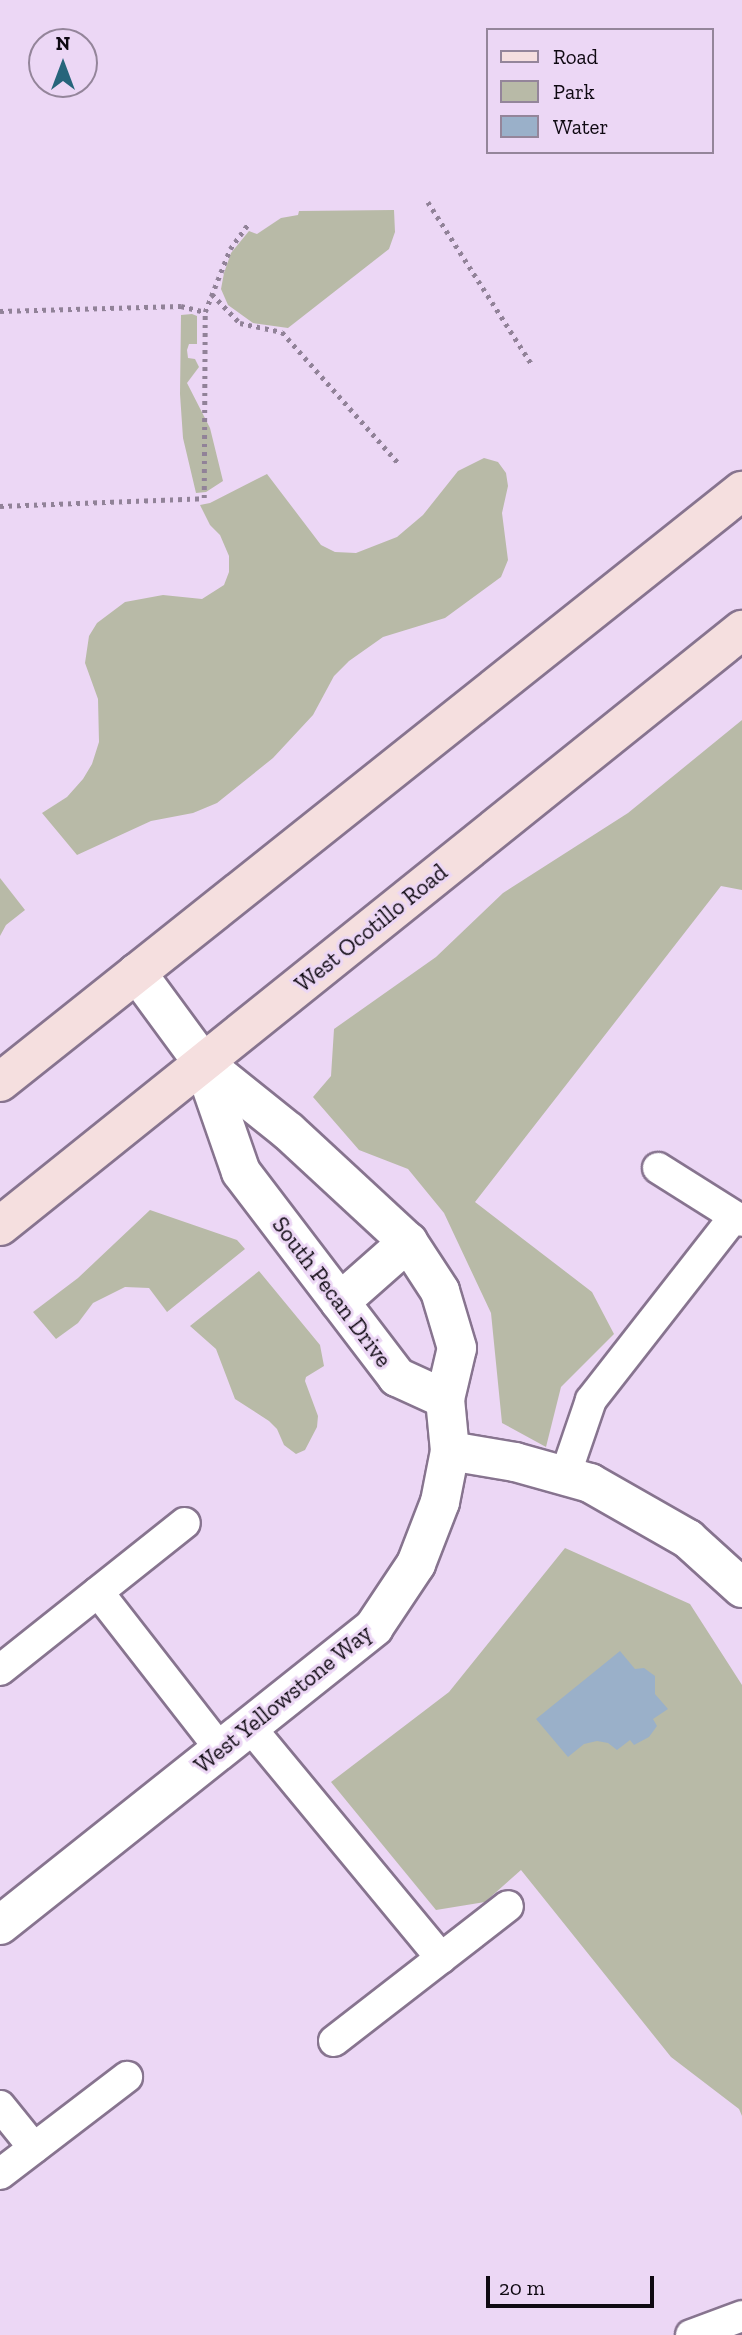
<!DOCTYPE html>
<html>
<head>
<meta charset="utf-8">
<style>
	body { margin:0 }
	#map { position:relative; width:742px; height:2335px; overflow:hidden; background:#ecd7f5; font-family:"Zilla Slab",serif }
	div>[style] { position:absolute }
	.green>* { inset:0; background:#b8baa7 }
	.water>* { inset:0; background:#9ab0c9 }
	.path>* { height:4.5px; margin-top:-2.25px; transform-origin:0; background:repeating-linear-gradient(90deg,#918298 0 3.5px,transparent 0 8.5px) }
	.roads { filter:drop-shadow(2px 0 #87748f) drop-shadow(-2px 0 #87748f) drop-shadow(0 2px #87748f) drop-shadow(0 -2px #87748f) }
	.service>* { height:30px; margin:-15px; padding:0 15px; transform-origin:15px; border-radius:15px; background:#fff }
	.minor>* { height:38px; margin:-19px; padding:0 19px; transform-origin:19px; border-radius:19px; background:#fff }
	.secondary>* { height:38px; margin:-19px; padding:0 19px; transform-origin:19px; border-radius:19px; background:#f5dfdf }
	span { translate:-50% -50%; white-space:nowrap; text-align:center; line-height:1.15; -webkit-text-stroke:6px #ecd7f5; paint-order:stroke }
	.street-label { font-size:23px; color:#0f0912 }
	.legend { position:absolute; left:486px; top:28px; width:228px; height:126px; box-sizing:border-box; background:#ecd7f5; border:2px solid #94859a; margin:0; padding:9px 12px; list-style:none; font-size:21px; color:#0f0912 }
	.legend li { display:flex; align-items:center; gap:14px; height:35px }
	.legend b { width:35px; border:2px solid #94859a }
	.north { position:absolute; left:28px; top:28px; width:70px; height:70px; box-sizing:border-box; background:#ecd7f5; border:2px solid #94859a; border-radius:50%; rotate:0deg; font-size:19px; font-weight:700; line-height:28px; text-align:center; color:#0f0912 }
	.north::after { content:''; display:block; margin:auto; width:24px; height:32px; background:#27657b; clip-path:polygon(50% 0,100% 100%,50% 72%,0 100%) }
	.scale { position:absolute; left:486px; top:2276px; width:168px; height:32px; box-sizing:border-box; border:4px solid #0f0912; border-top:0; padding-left:9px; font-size:21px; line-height:24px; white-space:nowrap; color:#0f0912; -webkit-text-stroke:5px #ecd7f5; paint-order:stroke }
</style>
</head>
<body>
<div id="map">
	<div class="green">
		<i style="clip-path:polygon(394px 210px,395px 232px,389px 249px,288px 328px,253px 323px,228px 305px,221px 289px,224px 273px,231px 253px,249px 231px,257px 234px,281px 218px,298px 215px,299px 211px)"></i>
		<i style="clip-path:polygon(192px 314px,197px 316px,197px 344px,189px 344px,187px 350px,188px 358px,195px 359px,199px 367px,187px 383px,210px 428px,223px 481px,206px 492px,196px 493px,183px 438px,180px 394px,181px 315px)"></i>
		<i style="clip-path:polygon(484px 458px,498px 462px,506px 473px,508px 486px,502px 513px,508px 560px,501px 577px,445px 618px,383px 637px,349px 661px,334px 676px,313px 715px,273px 758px,217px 803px,193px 813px,151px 821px,77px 855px,42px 813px,67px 797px,83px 779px,92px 764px,99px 742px,98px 699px,85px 663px,89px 636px,97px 623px,125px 602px,163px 595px,202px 599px,224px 585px,229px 572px,229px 556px,220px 535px,210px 525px,200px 505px,210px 503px,267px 474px,321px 545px,335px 552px,356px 553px,397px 537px,423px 515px,458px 471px)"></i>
		<i style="clip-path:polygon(742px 720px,742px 890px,721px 886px,475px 1202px,592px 1292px,614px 1334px,561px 1387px,546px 1447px,502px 1423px,491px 1313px,444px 1213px,408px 1169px,359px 1150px,313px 1097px,331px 1076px,334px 1029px,436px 957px,503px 893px,628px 813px)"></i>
		<i style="clip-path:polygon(0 878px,25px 910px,6px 925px,0 936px)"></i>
		<i style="clip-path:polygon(150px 1210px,237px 1240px,245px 1249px,167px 1312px,149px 1288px,125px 1287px,93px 1303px,78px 1323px,56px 1339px,33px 1312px,78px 1278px)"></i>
		<i style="clip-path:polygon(259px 1271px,320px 1345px,324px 1366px,306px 1377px,305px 1381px,318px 1416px,317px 1427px,305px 1450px,296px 1454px,284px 1445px,277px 1429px,269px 1421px,235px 1399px,216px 1349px,190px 1326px)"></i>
		<i style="clip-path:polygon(565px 1548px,690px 1604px,742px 1685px,742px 2116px,739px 2109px,671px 2057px,521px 1870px,485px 1902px,436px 1910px,331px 1782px,449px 1692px)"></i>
	</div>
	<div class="water">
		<i style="clip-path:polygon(620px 1651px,635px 1669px,644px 1668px,655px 1676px,655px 1694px,668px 1709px,653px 1719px,657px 1726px,649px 1737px,634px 1745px,630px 1740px,617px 1750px,608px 1743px,597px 1741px,584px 1744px,568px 1757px,536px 1719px)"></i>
	</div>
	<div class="path">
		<i style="left:428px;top:202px;width:195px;rotate:57.4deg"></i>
		<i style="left:212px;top:294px;width:40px;rotate:46deg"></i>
		<i style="left:240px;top:323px;width:43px;rotate:12.1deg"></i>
		<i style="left:282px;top:332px;width:176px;rotate:48.4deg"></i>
		<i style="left:0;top:311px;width:181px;rotate:-1.6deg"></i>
		<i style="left:181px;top:306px;width:25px;rotate:14deg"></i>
		<i style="left:0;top:506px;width:204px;rotate:-2.2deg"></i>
		<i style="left:204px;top:498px;width:186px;rotate:-89.7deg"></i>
		<i style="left:205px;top:312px;width:68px;rotate:-68.4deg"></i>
		<i style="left:230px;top:249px;width:31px;rotate:-54deg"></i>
	</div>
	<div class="roads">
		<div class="service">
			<i style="left:658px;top:1168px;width:99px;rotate:32.2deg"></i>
			<i style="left:565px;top:1476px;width:80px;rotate:-71.1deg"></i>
			<i style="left:591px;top:1400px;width:232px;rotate:-52deg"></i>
			<i style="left:98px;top:1592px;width:200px;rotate:52.1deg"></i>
			<i style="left:0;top:1670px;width:236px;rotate:-38.5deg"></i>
			<i style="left:250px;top:1727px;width:300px;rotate:50.4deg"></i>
			<i style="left:334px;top:2041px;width:220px;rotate:-37.8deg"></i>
			<i style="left:0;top:2106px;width:54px;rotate:51deg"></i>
			<i style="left:0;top:2174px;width:160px;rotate:-37.4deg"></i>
			<i style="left:691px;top:2335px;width:54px;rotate:-20.4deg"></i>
		</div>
		<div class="minor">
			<i style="left:203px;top:1063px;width:115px;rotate:70.8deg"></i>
			<i style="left:241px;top:1172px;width:258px;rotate:52.7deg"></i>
			<i style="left:397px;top:1377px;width:53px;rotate:24.6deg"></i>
			<i style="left:340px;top:1302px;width:91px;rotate:-41.4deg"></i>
			<i style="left:450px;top:1451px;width:66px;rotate:9.6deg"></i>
			<i style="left:515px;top:1462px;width:78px;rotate:15.6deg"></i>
			<i style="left:590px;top:1483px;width:113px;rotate:29.7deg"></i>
			<i style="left:688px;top:1539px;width:73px;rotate:42.2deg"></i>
			<i style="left:0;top:1925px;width:478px;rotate:-38.5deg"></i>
			<i style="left:374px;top:1627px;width:76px;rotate:-56.3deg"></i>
			<i style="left:416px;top:1564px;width:66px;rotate:-68.8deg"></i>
			<i style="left:440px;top:1502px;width:52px;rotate:-78.9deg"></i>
			<i style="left:450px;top:1451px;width:52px;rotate:-95.5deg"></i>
			<i style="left:445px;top:1399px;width:52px;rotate:-76.8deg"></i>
			<i style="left:457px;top:1348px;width:59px;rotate:-106.6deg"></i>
			<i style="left:440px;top:1291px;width:59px;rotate:-123.1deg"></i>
			<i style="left:408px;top:1242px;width:163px;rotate:-137.2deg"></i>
			<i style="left:288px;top:1131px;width:109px;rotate:-141.3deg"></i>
			<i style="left:203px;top:1063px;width:112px;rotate:-126.3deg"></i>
		</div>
		<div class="secondary">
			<i style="left:0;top:1082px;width:949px;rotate:-38.54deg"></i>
			<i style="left:0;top:1226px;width:952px;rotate:-38.77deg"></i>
		</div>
	</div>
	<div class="street-label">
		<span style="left:371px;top:928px;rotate:-39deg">West Ocotillo Road</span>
		<span style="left:332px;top:1292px;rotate:53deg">South Pecan Drive</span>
		<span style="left:283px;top:1699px;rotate:-39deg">West Yellowstone Way</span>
	</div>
	<ul class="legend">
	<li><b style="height:9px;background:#f5dfdf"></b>Road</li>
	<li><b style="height:19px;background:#b8baa7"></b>Park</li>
	<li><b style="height:19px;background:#9ab0c9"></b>Water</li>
	</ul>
	<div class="north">N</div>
	<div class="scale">20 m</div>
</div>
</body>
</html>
